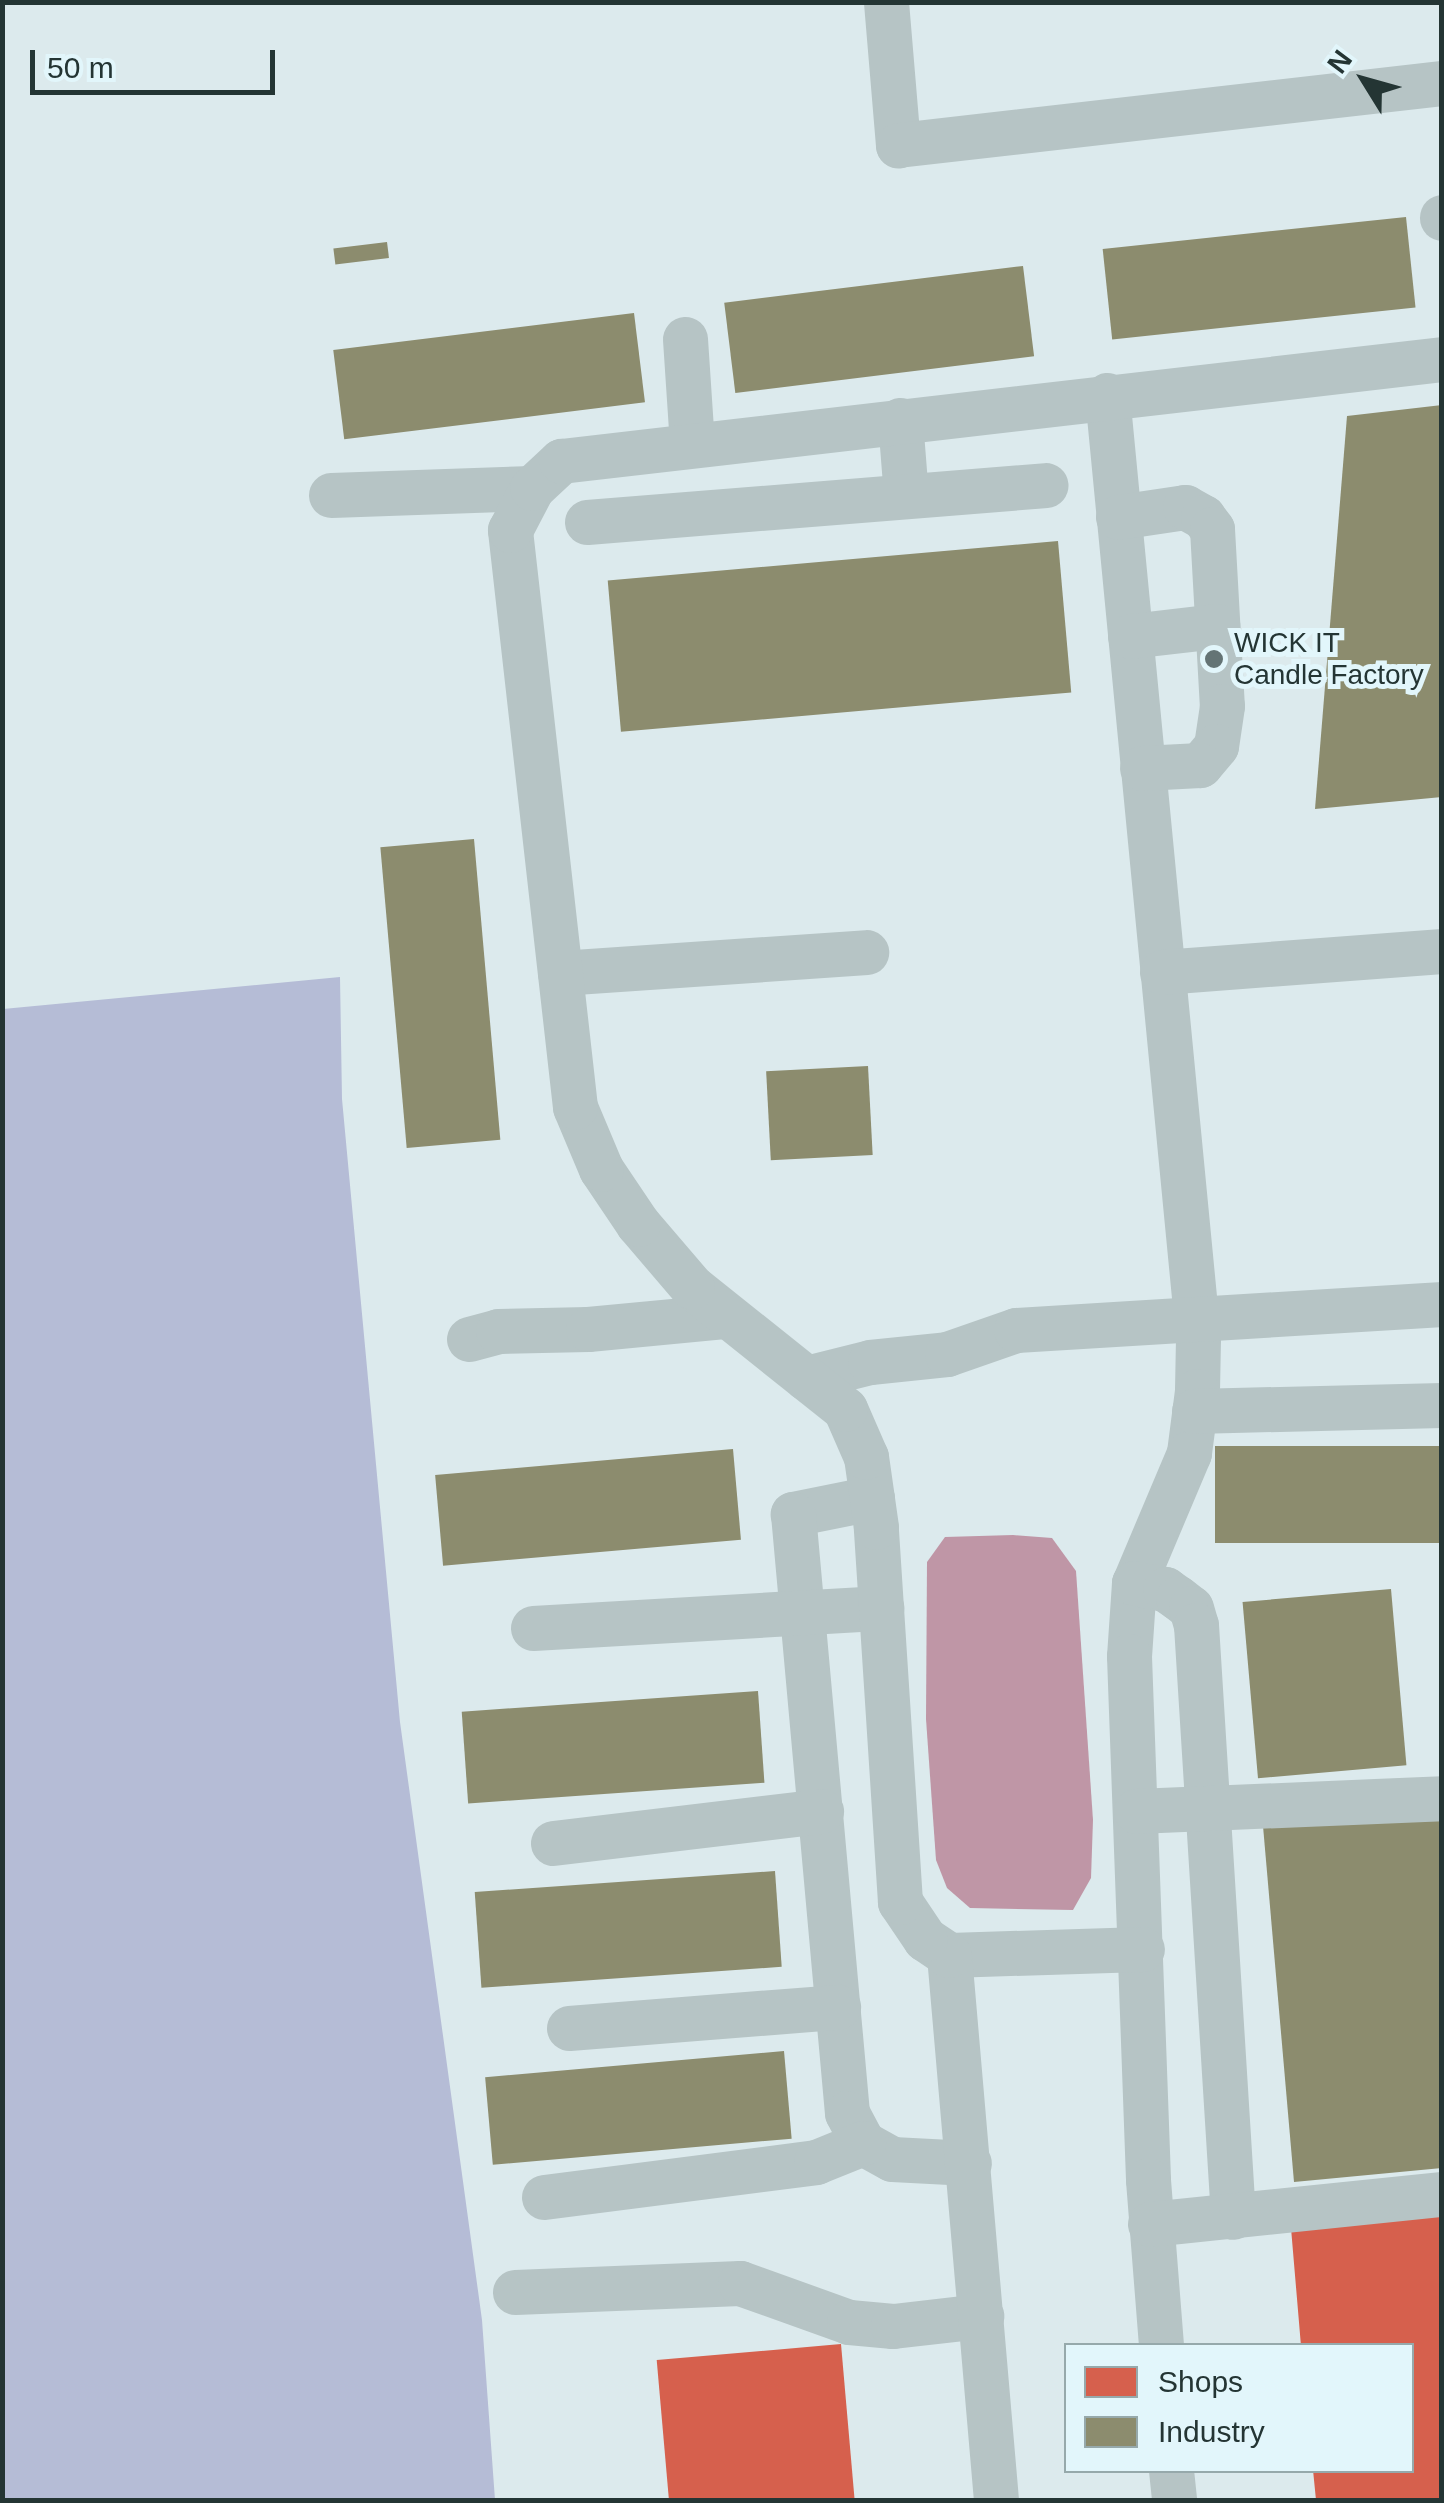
<!DOCTYPE html>
<html>
<head>
<meta charset="utf-8">
<style>
	body { margin:0 }
	#map { position:relative; width:1444px; height:2503px; overflow:hidden; background:#dceaed; font-family:Arial,sans-serif }
	div>[style] { position:absolute }
	.green>* { inset:0; background:#b5bcd6 }
	.water>* { inset:0; background:#bf96a6 }
	.shops>* { inset:0; background:#d6604d; transform-origin:0 0 }
	.industry>* { inset:0; background:#8c8c6e; transform-origin:0 0 }
	.minor>* { height:45px; margin:-22.5px; padding:0 22.5px; transform-origin:22.5px; border-radius:22.5px; background:#b6c4c5 }
	.dots>* { width:28px; height:28px; translate:-50% -50%; box-sizing:border-box; border:5px solid #e2f6fb; border-radius:50% }
	span { translate:-50% -50%; white-space:nowrap; text-align:center; line-height:1.15; -webkit-text-stroke:10px #e2f6fb; paint-order:stroke }
	.poi-label { font-size:28px; color:#243534 }
	.left { translate:0 -50%; text-align:left }
	.frame { position:absolute; inset:0; border:5px solid #243534; pointer-events:none }
	.legend { position:absolute; left:1064px; top:2343px; width:350px; height:130px; box-sizing:border-box; background:#e2f6fb; border:2px solid #96a9ab; margin:0; padding:12px 18px; list-style:none; font-size:30px; color:#243534 }
	.legend li { display:flex; align-items:center; gap:20px; height:50px }
	.legend b { width:50px; border:2px solid #96a9ab }
	.north { position:absolute; left:1314px; top:30px; width:100px; height:100px; -webkit-text-stroke:8px #e2f6fb; paint-order:stroke; rotate:307deg; font-size:28px; font-weight:700; line-height:40px; text-align:center; color:#243534 }
	.north::after { content:''; display:block; margin:auto; width:35px; height:45px; background:#243534; clip-path:polygon(50% 0,100% 100%,50% 72%,0 100%) }
	.scale { position:absolute; left:30px; top:50px; width:245px; height:45px; box-sizing:border-box; border:5px solid #243534; border-top:0; padding-left:12px; font-size:30px; line-height:35px; white-space:nowrap; color:#243534; -webkit-text-stroke:8px #e2f6fb; paint-order:stroke }
</style>
</head>
<body>
<div id="map">
	<div class="green">
		<i style="clip-path:polygon(340px 977px,342px 1099px,400px 1722px,482px 2320px,495px 2500px,3px 2500px,3px 1009px)"></i>
	</div>
	<div class="water">
		<i style="clip-path:polygon(1013px 1535px,1052px 1538px,1076px 1571px,1093px 1820px,1091px 1878px,1073px 1910px,970px 1908px,947px 1888px,936px 1860px,926px 1719px,927px 1562px,945px 1537px)"></i>
	</div>
	<div class="shops">
		<i style="clip-path:polygon(1442px 2215px,1442px 2500px,1316px 2500px,1313px 2470px,1412px 2470px,1412px 2346px,1301px 2346px,1291px 2228px)"></i>
		<i style="left:841px;top:2344px;width:157px;height:185px;rotate:85deg"></i>
	</div>
	<div class="industry">
		<i style="left:1406px;top:217px;width:91px;height:305px;rotate:84deg"></i>
		<i style="left:387px;top:242px;width:16px;height:54px;rotate:83deg"></i>
		<i style="left:1023px;top:266px;width:91px;height:301px;rotate:83deg"></i>
		<i style="left:634px;top:313px;width:90px;height:303px;rotate:83deg"></i>
		<i style="clip-path:polygon(1442px 405px,1442px 797px,1315px 809px,1347px 416px)"></i>
		<i style="left:1058px;top:541px;width:152px;height:452px;rotate:85deg"></i>
		<i style="left:474px;top:839px;width:302px;height:94px;rotate:85deg"></i>
		<i style="left:868px;top:1066px;width:89px;height:102px;rotate:87deg"></i>
		<i style="left:1442px;top:1446px;width:97px;height:227px;rotate:90deg"></i>
		<i style="left:733px;top:1449px;width:91px;height:299px;rotate:85deg"></i>
		<i style="left:1391px;top:1589px;width:177px;height:149px;rotate:85deg"></i>
		<i style="left:758px;top:1691px;width:92px;height:297px;rotate:86deg"></i>
		<i style="clip-path:polygon(1442px 1810px,1442px 2168px,1294px 2182px,1263px 1826px)"></i>
		<i style="left:775px;top:1871px;width:96px;height:301px;rotate:86deg"></i>
		<i style="left:784px;top:2051px;width:88px;height:300px;rotate:85deg"></i>
	</div>
	<div class="minor">
		<i style="left:886px;top:2px;width:144px;rotate:85.2deg"></i>
		<i style="left:898px;top:145px;width:548px;rotate:-6.5deg"></i>
		<i style="left:1442px;top:217px;width:1px;rotate:90deg"></i>
		<i style="left:685px;top:339px;width:106px;rotate:86.2deg"></i>
		<i style="left:1107px;top:395px;width:947px;rotate:84.49deg"></i>
		<i style="left:1198px;top:1338px;width:53px;rotate:91.1deg"></i>
		<i style="left:1197px;top:1391px;width:63px;rotate:97.4deg"></i>
		<i style="left:1189px;top:1453px;width:141px;rotate:112.9deg"></i>
		<i style="left:1134px;top:1583px;width:73px;rotate:93.9deg"></i>
		<i style="left:1129px;top:1656px;width:524px;rotate:87.92deg"></i>
		<i style="left:1148px;top:2180px;width:167px;rotate:85.5deg"></i>
		<i style="left:900px;top:420px;width:76px;rotate:85.5deg"></i>
		<i style="left:331px;top:495px;width:201px;rotate:-2deg"></i>
		<i style="left:1118px;top:517px;width:68px;rotate:-8.5deg"></i>
		<i style="left:1185px;top:507px;width:21px;rotate:29deg"></i>
		<i style="left:1203px;top:517px;width:15px;rotate:53deg"></i>
		<i style="left:1212px;top:529px;width:177px;rotate:86.8deg"></i>
		<i style="left:1222px;top:706px;width:40px;rotate:98.5deg"></i>
		<i style="left:1216px;top:746px;width:25px;rotate:130deg"></i>
		<i style="left:1200px;top:765px;width:58px;rotate:177deg"></i>
		<i style="left:587px;top:522px;width:460px;rotate:-4.6deg"></i>
		<i style="left:1130px;top:636px;width:88px;rotate:-6.6deg"></i>
		<i style="left:1162px;top:972px;width:281px;rotate:-4.3deg"></i>
		<i style="left:560px;top:973px;width:307px;rotate:-3.9deg"></i>
		<i style="left:469px;top:1339px;width:30px;rotate:-15deg"></i>
		<i style="left:498px;top:1331px;width:90px;rotate:-1.3deg"></i>
		<i style="left:588px;top:1329px;width:139px;rotate:-5.4deg"></i>
		<i style="left:806px;top:1378px;width:66px;rotate:-14deg"></i>
		<i style="left:870px;top:1362px;width:77px;rotate:-5.9deg"></i>
		<i style="left:947px;top:1354px;width:73px;rotate:-19.2deg"></i>
		<i style="left:1016px;top:1330px;width:427px;rotate:-3.5deg"></i>
		<i style="left:1194px;top:1411px;width:248px;rotate:-1.4deg"></i>
		<i style="left:872px;top:1498px;width:81px;rotate:168.6deg"></i>
		<i style="left:793px;top:1514px;width:601px;rotate:84.85deg"></i>
		<i style="left:847px;top:2113px;width:34px;rotate:62deg"></i>
		<i style="left:863px;top:2143px;width:33px;rotate:29deg"></i>
		<i style="left:892px;top:2159px;width:77px;rotate:3deg"></i>
		<i style="left:1134px;top:1583px;width:32px;rotate:11deg"></i>
		<i style="left:1165px;top:1589px;width:16px;rotate:35deg"></i>
		<i style="left:1178px;top:1598px;width:16px;rotate:38deg"></i>
		<i style="left:1191px;top:1608px;width:18px;rotate:74deg"></i>
		<i style="left:1196px;top:1625px;width:593px;rotate:86.42deg"></i>
		<i style="left:533px;top:1628px;width:349px;rotate:-3.3deg"></i>
		<i style="left:1136px;top:1811px;width:306px;rotate:-2.4deg"></i>
		<i style="left:553px;top:1843px;width:270px;rotate:-6.8deg"></i>
		<i style="left:949px;top:1955px;width:193px;rotate:-1.8deg"></i>
		<i style="left:569px;top:2028px;width:270px;rotate:-4.5deg"></i>
		<i style="left:544px;top:2197px;width:274px;rotate:-7.3deg"></i>
		<i style="left:816px;top:2162px;width:51px;rotate:-22deg"></i>
		<i style="left:1150px;top:2224px;width:294px;rotate:-5.9deg"></i>
		<i style="left:515px;top:2292px;width:225px;rotate:-2.3deg"></i>
		<i style="left:740px;top:2283px;width:116px;rotate:19.7deg"></i>
		<i style="left:849px;top:2322px;width:44px;rotate:5.2deg"></i>
		<i style="left:893px;top:2326px;width:89px;rotate:-6.5deg"></i>
		<i style="left:1171px;top:2470px;width:30px;rotate:84deg"></i>
		<i style="left:996px;top:2500px;width:547px;rotate:-94.93deg"></i>
		<i style="left:949px;top:1955px;width:29px;rotate:-146deg"></i>
		<i style="left:925px;top:1939px;width:45px;rotate:-124deg"></i>
		<i style="left:900px;top:1902px;width:376px;rotate:-93.7deg"></i>
		<i style="left:876px;top:1527px;width:71px;rotate:-98.1deg"></i>
		<i style="left:866px;top:1457px;width:52px;rotate:-113.6deg"></i>
		<i style="left:845px;top:1409px;width:196px;rotate:-141.4deg"></i>
		<i style="left:692px;top:1287px;width:83px;rotate:-130.6deg"></i>
		<i style="left:638px;top:1224px;width:66px;rotate:-123.9deg"></i>
		<i style="left:601px;top:1169px;width:67px;rotate:-112.8deg"></i>
		<i style="left:575px;top:1107px;width:581px;rotate:-96.43deg"></i>
		<i style="left:510px;top:530px;width:47px;rotate:-62.4deg"></i>
		<i style="left:532px;top:488px;width:40px;rotate:-43deg"></i>
		<i style="left:561px;top:461px;width:887px;rotate:-6.6deg"></i>
	</div>
	<div class="dots">
		<i style="left:1214px;top:659px;background:#647475"></i>
	</div>
	<div class="poi-label">
		<span class="left" style="left:1234px;top:659px">WICK IT<br>Candle Factory</span>
	</div>
	<div class="frame"></div>
	<ul class="legend">
	<li><b style="height:28px;background:#d6604d"></b>Shops</li>
	<li><b style="height:28px;background:#8c8c6e"></b>Industry</li>
	</ul>
	<div class="north">N</div>
	<div class="scale">50 m</div>
</div>
</body>
</html>
